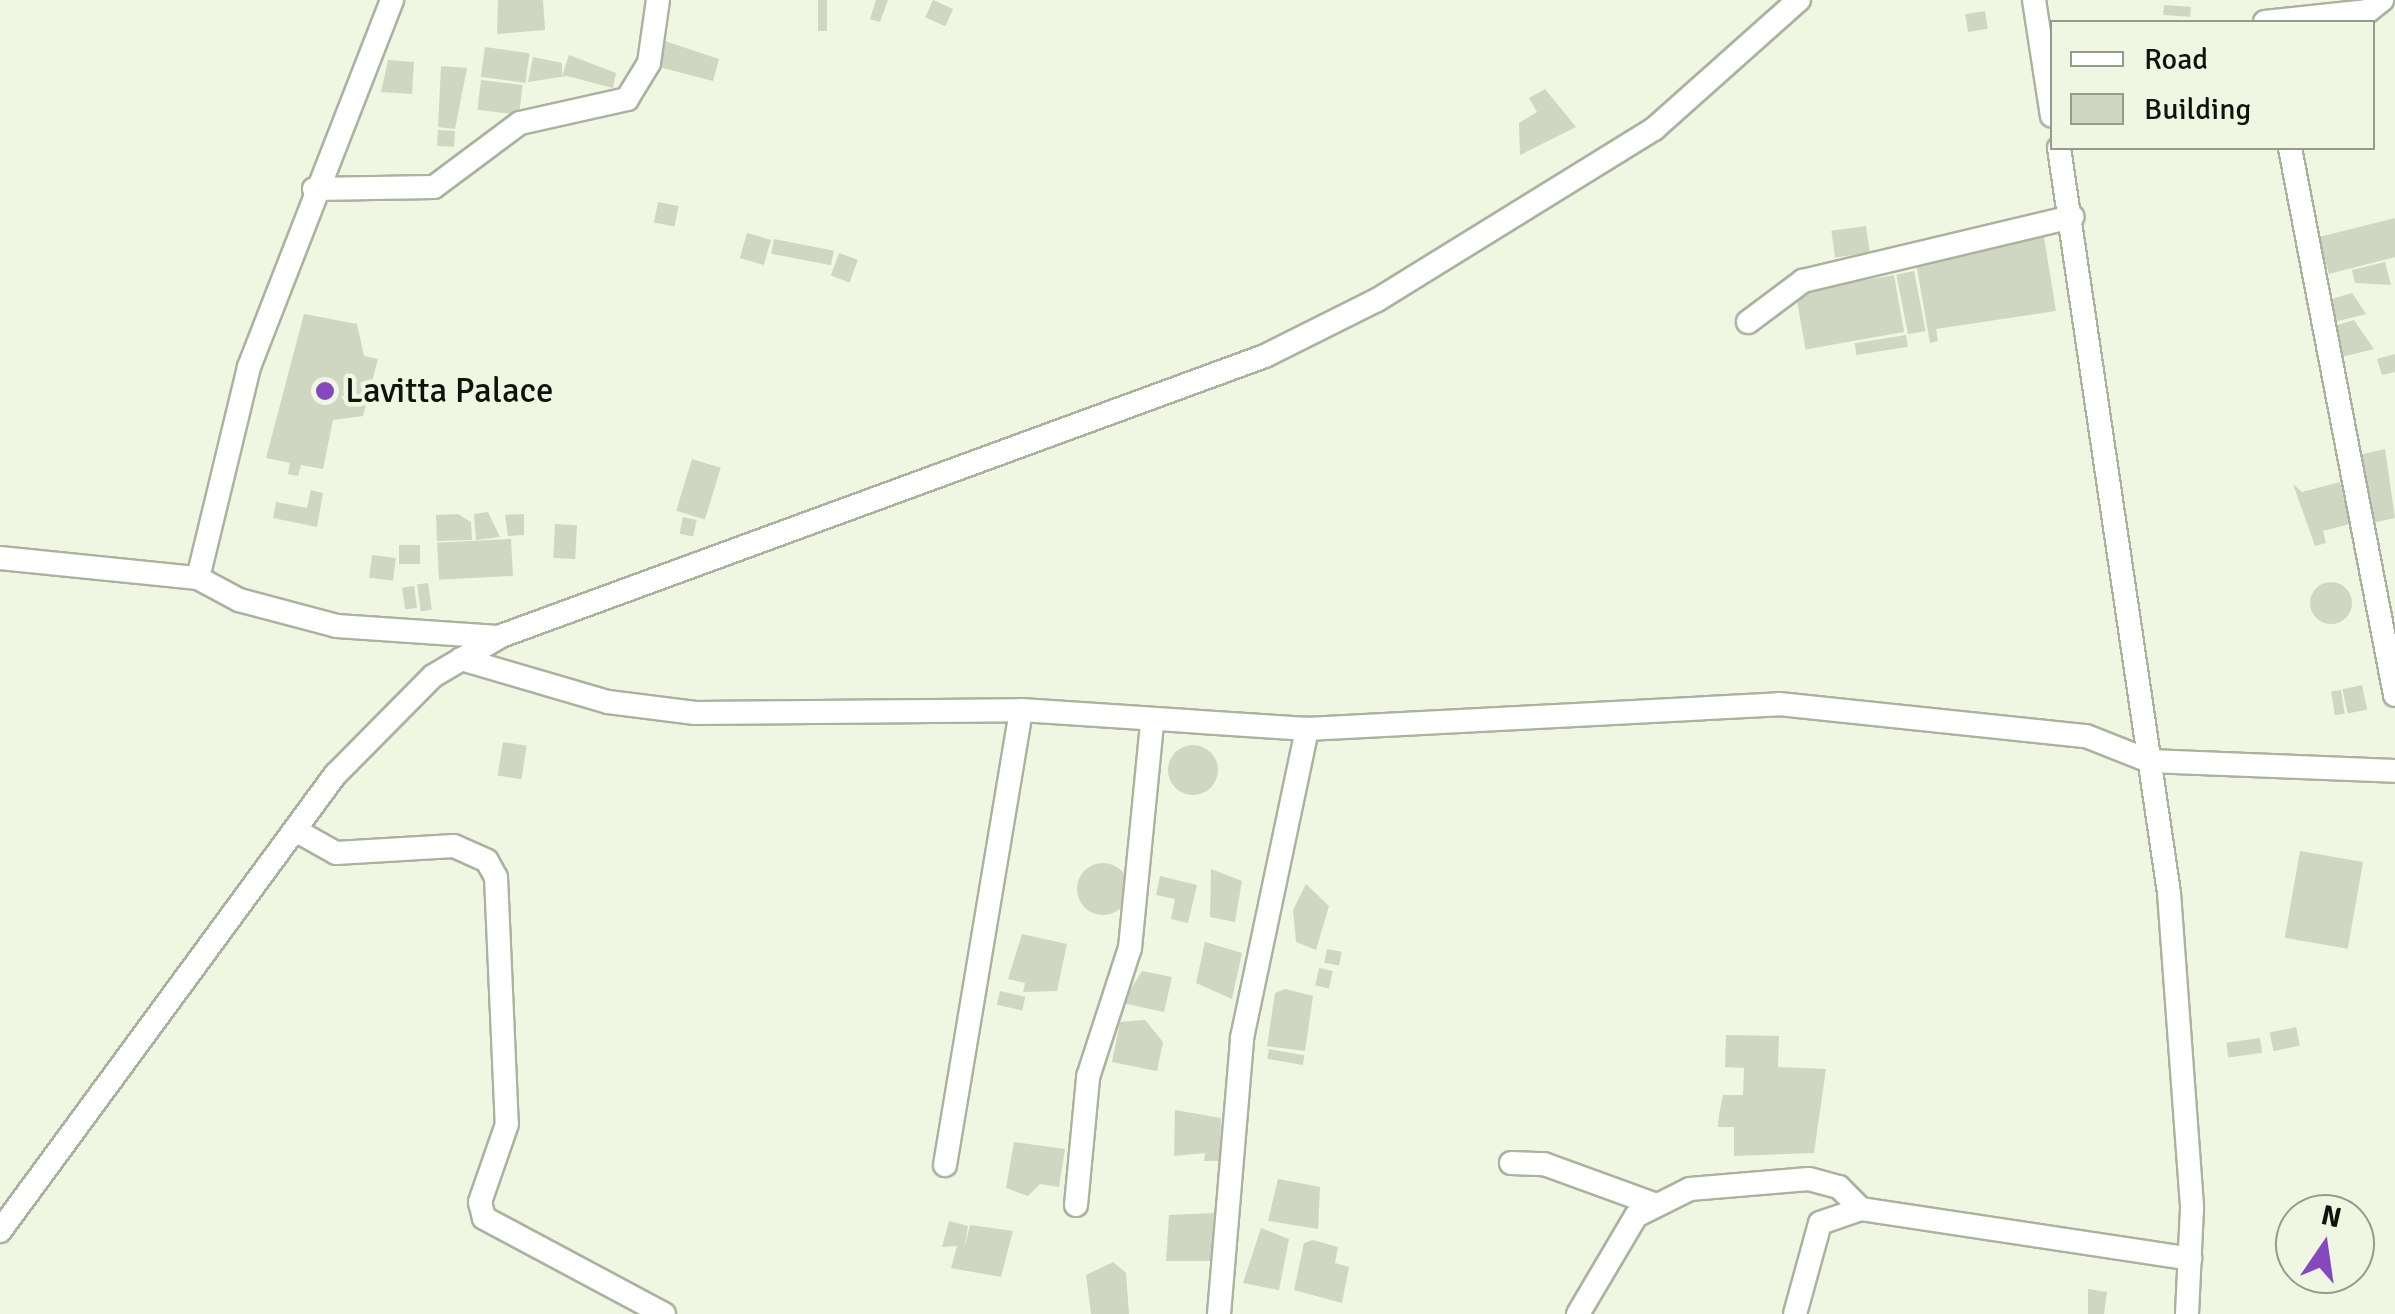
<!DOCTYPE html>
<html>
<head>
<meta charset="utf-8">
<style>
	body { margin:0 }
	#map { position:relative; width:2395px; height:1314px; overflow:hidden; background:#eff6e1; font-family:Signika,sans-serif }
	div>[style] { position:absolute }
	.building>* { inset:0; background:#cfd7c2; transform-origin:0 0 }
	.round { border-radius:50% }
	.roads { filter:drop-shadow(2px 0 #abb29e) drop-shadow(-2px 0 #abb29e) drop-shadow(0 2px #abb29e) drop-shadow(0 -2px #abb29e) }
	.minor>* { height:22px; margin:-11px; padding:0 11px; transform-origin:11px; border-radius:11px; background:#fff }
	.dots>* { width:28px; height:28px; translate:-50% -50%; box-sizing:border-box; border:5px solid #eff6e1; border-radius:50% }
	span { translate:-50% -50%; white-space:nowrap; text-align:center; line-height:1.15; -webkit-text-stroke:9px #eff6e1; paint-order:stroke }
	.poi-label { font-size:35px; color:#10130c }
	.left { translate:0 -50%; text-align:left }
	.legend { position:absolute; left:2050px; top:20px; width:325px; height:130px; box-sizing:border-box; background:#eff6e1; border:2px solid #969b8c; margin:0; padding:12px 18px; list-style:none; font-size:30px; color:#10130c }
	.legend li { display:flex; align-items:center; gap:20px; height:50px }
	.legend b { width:50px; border:2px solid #969b8c }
	.north { position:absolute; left:2275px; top:1194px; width:100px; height:100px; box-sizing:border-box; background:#eff6e1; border:2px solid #969b8c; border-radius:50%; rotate:13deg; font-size:28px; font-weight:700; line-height:40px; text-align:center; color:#10130c }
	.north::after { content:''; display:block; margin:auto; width:35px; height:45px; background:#8648be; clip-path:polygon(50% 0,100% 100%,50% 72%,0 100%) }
</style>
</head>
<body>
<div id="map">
	<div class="building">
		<i style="clip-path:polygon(498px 0,543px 0,545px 30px,497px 34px)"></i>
		<i style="left:818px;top:0;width:9px;height:31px"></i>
		<i style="clip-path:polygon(876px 0,888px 0,880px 22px,870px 19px)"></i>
		<i style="left:933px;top:0;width:22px;height:19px;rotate:24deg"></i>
		<i style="left:2164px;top:5px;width:27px;height:10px;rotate:4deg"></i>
		<i style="left:1985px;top:11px;width:18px;height:20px;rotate:81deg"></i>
		<i style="clip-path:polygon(662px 40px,719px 59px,713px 81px,655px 66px)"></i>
		<i style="left:485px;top:47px;width:45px;height:30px;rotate:8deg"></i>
		<i style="clip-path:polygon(569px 55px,616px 73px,613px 88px,567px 76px,528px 82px,533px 57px,562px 63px,562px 76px)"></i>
		<i style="clip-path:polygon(388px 60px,414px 62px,412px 94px,381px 92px)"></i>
		<i style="clip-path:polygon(441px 66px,467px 68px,455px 129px,438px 127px)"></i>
		<i style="left:481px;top:80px;width:42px;height:30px;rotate:7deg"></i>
		<i style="clip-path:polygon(1545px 89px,1576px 127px,1520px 155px,1519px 123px,1537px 112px,1529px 98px)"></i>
		<i style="left:438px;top:130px;width:17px;height:16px;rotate:3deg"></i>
		<i style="left:658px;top:202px;width:21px;height:21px;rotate:11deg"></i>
		<i style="clip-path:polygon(2395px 218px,2395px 257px,2329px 274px,2319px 237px)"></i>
		<i style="left:1866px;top:226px;width:27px;height:35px;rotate:82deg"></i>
		<i style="left:747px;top:233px;width:25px;height:26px;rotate:16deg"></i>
		<i style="clip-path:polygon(2044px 237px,2056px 311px,1936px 329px,1938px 341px,1930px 343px,1915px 257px)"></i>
		<i style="left:774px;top:239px;width:61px;height:15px;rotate:11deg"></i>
		<i style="left:839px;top:253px;width:20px;height:24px;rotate:20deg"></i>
		<i style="clip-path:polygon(2385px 262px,2391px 285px,2355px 283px,2352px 270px)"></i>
		<i style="left:1914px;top:271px;width:61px;height:18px;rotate:79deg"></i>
		<i style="left:1894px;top:275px;width:58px;height:100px;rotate:80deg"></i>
		<i style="clip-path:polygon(2352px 293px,2366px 314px,2334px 322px,2328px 300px)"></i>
		<i style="clip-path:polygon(304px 314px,357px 324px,364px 356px,378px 359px,363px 416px,333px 420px,323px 469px,301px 465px,298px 476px,288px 474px,290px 463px,266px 458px)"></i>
		<i style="clip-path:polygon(2354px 320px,2374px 349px,2342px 357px,2334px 326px)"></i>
		<i style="left:1906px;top:335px;width:12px;height:52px;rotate:81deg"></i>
		<i style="clip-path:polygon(2395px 354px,2395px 372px,2382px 375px,2377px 359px)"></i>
		<i style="clip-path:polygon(2385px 449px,2395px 518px,2372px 523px,2354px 456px)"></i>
		<i style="left:692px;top:459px;width:30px;height:54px;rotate:17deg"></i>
		<i style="clip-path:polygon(2340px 482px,2350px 524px,2323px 531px,2326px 543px,2315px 546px,2293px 484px,2302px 492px)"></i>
		<i style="clip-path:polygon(311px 490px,323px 493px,317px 527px,273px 518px,276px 502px,307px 508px)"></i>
		<i style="clip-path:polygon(488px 512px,500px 537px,476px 540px,474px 514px)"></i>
		<i style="clip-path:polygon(458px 514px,471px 522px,472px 540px,437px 541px,436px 515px)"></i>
		<i style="clip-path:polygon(524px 514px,524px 535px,508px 536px,505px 515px)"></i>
		<i style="left:683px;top:517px;width:14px;height:17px;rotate:12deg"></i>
		<i style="left:555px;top:524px;width:22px;height:34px;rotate:3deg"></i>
		<i style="left:511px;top:539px;width:37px;height:74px;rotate:87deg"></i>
		<i style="left:399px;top:545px;width:21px;height:19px"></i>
		<i style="left:372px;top:555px;width:24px;height:23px;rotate:7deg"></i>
		<i class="round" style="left:2310px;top:582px;width:42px;height:42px"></i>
		<i style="left:428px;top:583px;width:27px;height:11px;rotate:82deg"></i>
		<i style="left:414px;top:586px;width:22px;height:12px;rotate:82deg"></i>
		<i style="left:2362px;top:685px;width:25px;height:20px;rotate:78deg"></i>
		<i style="left:2341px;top:690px;width:24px;height:10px;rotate:81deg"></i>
		<i style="left:503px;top:742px;width:24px;height:34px;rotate:9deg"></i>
		<i class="round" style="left:1168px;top:745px;width:50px;height:50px"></i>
		<i style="left:2300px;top:851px;width:64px;height:88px;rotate:10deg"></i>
		<i class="round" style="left:1077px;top:863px;width:52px;height:52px"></i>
		<i style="clip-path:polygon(1211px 869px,1242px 881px,1235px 922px,1210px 917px)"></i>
		<i style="clip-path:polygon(1160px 876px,1197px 885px,1188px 923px,1171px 919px,1175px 899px,1156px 895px)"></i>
		<i style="clip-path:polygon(1306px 884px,1329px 906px,1316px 950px,1296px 942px,1293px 910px)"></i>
		<i style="clip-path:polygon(1022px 934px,1067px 944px,1057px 991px,1023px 992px,1025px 983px,1008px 979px)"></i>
		<i style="clip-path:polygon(1205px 942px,1242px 953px,1232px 999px,1196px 983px)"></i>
		<i style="left:1327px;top:949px;width:15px;height:14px;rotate:11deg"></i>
		<i style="left:1319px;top:968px;width:14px;height:18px;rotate:12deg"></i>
		<i style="clip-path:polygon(1142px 971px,1172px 977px,1164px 1012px,1122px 1003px)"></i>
		<i style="clip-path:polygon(1285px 989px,1313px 996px,1305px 1051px,1267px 1046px,1275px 993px)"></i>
		<i style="left:1000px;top:991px;width:26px;height:14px;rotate:13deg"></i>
		<i style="clip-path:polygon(1145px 1020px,1163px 1042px,1157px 1071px,1112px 1062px,1120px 1022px)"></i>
		<i style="left:2296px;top:1027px;width:19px;height:27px;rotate:78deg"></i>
		<i style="clip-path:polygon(1726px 1035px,1779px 1036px,1778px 1067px,1826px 1069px,1814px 1153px,1734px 1156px,1734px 1127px,1718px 1127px,1719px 1115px,1723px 1095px,1743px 1095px,1744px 1068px,1725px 1067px)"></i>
		<i style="left:2260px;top:1038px;width:15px;height:34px;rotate:82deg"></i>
		<i style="left:1269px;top:1049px;width:36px;height:10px;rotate:10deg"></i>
		<i style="clip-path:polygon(1175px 1110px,1221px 1118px,1220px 1161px,1204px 1161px,1205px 1153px,1174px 1156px)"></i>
		<i style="clip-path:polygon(1014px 1142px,1065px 1149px,1059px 1187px,1040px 1184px,1028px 1196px,1006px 1188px)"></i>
		<i style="clip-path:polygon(1278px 1179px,1320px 1187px,1318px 1229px,1268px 1221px)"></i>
		<i style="clip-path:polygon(1214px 1213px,1211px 1261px,1166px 1261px,1169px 1215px)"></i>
		<i style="clip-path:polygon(949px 1221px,968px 1226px,964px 1249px,970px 1225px,1013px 1231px,1001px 1277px,951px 1268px,957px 1246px,942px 1247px)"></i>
		<i style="clip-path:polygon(1261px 1228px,1289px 1239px,1279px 1290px,1243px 1283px)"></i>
		<i style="clip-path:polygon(1313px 1240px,1338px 1247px,1335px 1263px,1349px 1267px,1342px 1303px,1294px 1290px,1304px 1243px)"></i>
		<i style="clip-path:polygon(1113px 1262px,1126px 1273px,1129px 1314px,1091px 1314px,1086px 1275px)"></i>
		<i style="clip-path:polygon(2088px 1289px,2107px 1292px,2104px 1314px,2088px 1314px)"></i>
	</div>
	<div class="roads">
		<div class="minor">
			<i style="left:2034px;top:0;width:117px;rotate:81.2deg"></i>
			<i style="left:2265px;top:22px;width:104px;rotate:-6.1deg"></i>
			<i style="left:2368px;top:11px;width:18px;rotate:-38deg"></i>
			<i style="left:2059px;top:148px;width:753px;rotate:81.6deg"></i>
			<i style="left:2169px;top:893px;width:316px;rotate:85.8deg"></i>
			<i style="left:2192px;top:1208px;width:106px;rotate:92.7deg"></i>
			<i style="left:2290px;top:148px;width:557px;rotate:79.13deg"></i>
			<i style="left:314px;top:189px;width:120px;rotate:-1deg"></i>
			<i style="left:434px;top:187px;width:107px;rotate:-36.7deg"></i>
			<i style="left:520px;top:123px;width:110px;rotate:-12.6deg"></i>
			<i style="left:627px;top:99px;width:42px;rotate:-58.6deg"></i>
			<i style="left:649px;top:63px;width:64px;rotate:-81.9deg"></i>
			<i style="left:1748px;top:322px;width:69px;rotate:-36.7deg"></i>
			<i style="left:1803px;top:281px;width:277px;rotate:-13.4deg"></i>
			<i style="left:0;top:558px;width:199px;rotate:5.8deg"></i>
			<i style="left:198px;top:578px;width:47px;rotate:28.2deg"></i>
			<i style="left:239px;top:600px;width:101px;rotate:14.9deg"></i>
			<i style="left:337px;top:626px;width:161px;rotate:3.9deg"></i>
			<i style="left:198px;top:578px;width:217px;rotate:-76.4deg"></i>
			<i style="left:249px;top:367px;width:394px;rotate:-68.7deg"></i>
			<i style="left:461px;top:659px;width:153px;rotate:16.3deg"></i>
			<i style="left:608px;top:702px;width:88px;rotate:7.2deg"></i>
			<i style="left:695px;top:713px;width:326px;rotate:-0.5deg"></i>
			<i style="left:1021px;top:710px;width:287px;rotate:3.8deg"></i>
			<i style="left:1307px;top:729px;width:473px;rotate:-3deg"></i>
			<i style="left:1779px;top:704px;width:309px;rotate:6deg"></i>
			<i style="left:2086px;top:736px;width:68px;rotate:21.6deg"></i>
			<i style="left:2149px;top:761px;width:246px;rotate:2.3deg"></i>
			<i style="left:295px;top:830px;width:47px;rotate:29.3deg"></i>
			<i style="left:336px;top:853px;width:118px;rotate:-3.4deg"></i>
			<i style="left:454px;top:846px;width:36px;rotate:24deg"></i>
			<i style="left:487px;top:861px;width:18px;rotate:61deg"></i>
			<i style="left:496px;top:877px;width:247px;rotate:87.5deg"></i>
			<i style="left:507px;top:1124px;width:83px;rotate:109.1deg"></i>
			<i style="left:480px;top:1202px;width:16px;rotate:76deg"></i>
			<i style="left:484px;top:1218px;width:204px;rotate:28.1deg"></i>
			<i style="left:1511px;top:1163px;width:33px;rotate:2deg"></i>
			<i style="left:1544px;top:1164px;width:117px;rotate:20deg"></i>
			<i style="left:945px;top:1165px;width:461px;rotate:-80.5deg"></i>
			<i style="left:1076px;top:1205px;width:129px;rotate:-84.6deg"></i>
			<i style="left:1088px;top:1077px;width:136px;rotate:-72deg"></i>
			<i style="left:1130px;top:948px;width:227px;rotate:-84.4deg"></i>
			<i style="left:0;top:1231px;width:566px;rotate:-53.7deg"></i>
			<i style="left:335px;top:775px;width:139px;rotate:-45.3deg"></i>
			<i style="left:433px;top:676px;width:79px;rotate:-30.5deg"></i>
			<i style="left:501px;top:636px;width:814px;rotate:-20.13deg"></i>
			<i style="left:1265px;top:356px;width:125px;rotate:-26.6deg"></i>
			<i style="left:1377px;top:300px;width:326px;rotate:-31.7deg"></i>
			<i style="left:1654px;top:129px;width:194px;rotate:-41.7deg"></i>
			<i style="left:1219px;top:1314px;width:277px;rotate:-85.2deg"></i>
			<i style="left:1242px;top:1038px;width:316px;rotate:-78.1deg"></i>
			<i style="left:1578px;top:1314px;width:114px;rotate:-59.4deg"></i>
			<i style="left:1636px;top:1216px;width:60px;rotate:-26.6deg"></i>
			<i style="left:1690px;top:1189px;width:119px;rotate:-4.8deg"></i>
			<i style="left:1809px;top:1179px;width:31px;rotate:15deg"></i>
			<i style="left:1839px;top:1187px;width:31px;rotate:45deg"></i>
			<i style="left:1795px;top:1314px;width:94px;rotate:-74.6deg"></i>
			<i style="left:1820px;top:1223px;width:43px;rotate:-18.9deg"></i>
			<i style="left:1861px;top:1209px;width:333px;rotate:8.6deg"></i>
		</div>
	</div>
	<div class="dots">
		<i style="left:325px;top:391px;background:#8648be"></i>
	</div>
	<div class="poi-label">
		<span class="left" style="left:345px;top:391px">Lavitta Palace</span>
	</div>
	<ul class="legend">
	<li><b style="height:12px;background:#fff"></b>Road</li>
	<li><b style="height:28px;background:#cfd7c2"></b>Building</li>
	</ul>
	<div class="north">N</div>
</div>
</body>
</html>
